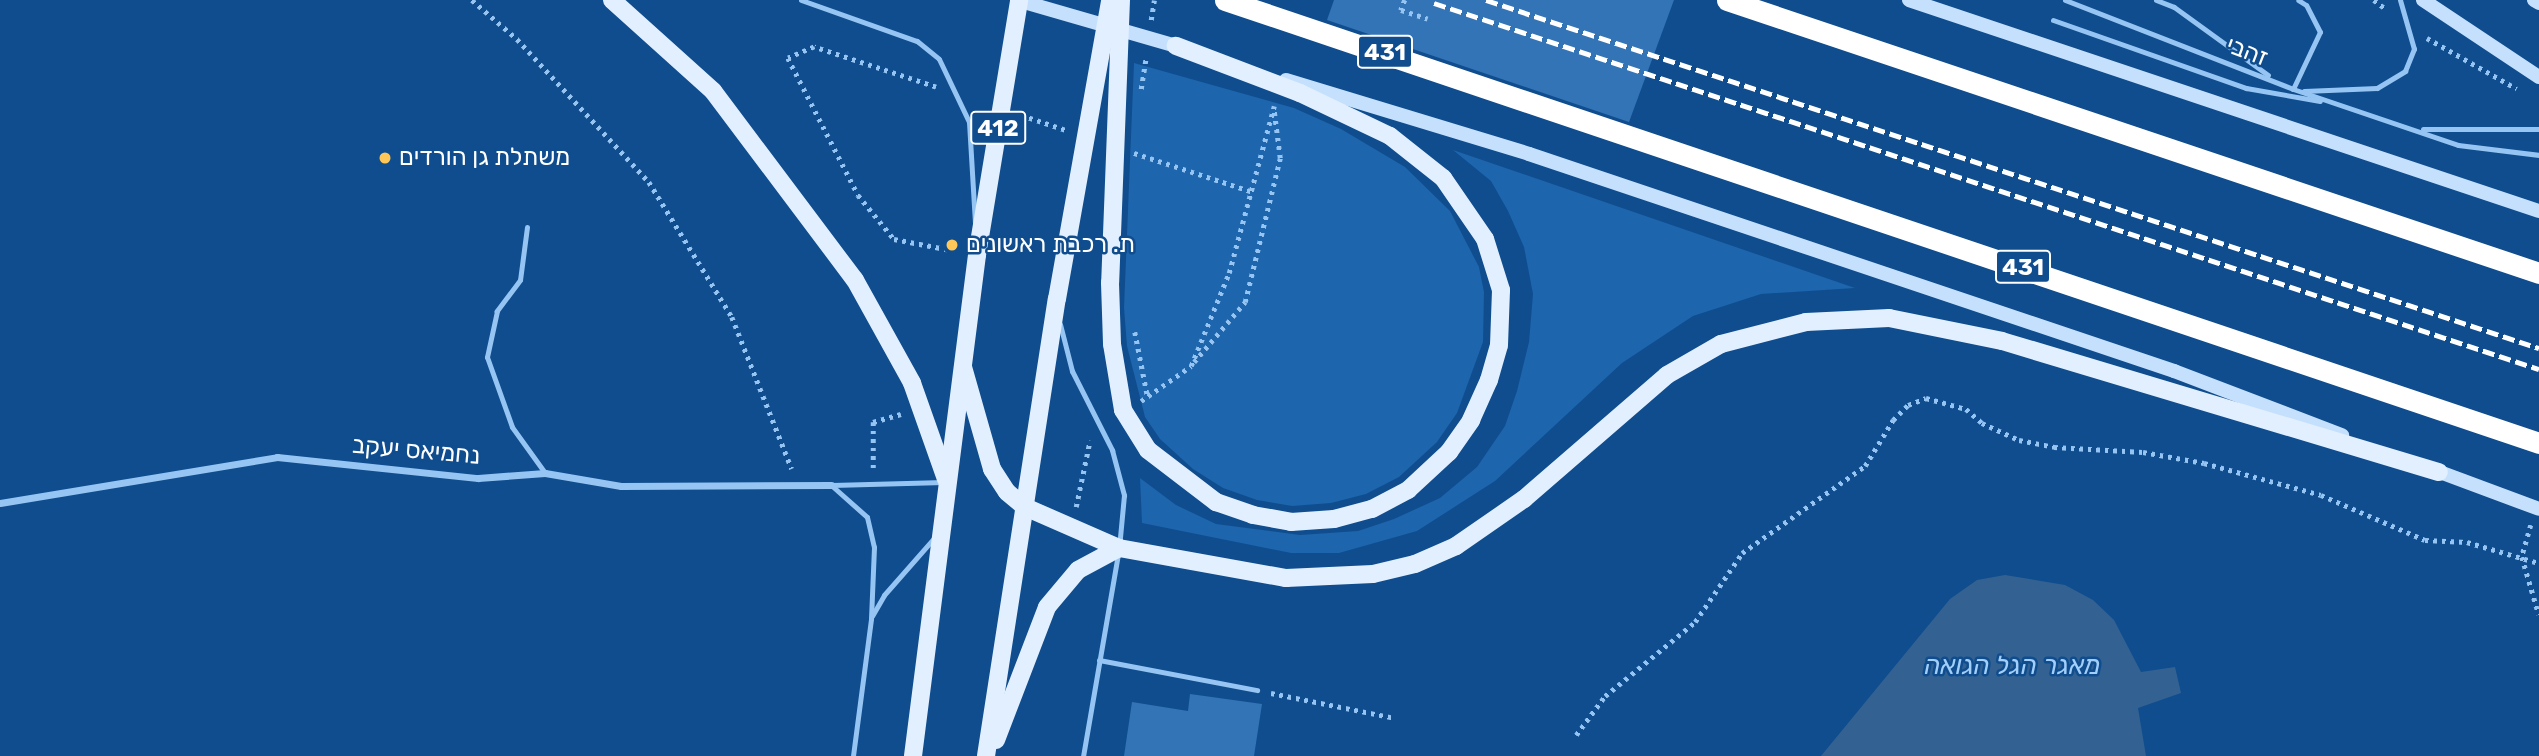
<!DOCTYPE html>
<html>
<head>
<meta charset="utf-8">
<style>
	body { margin:0 }
	#map { position:relative; width:2539px; height:756px; overflow:hidden; background:#0f4d8e; font-family:Rubik,"Noto Sans Hebrew",sans-serif }
	div>[style] { position:absolute }
	.green>* { inset:0; background:#1d65ac }
	.water>* { inset:0; background:#336292 }
	.building>* { inset:0; background:#3374b6 }
	.path>* { height:4.5px; margin-top:-2.25px; transform-origin:0; background:repeating-linear-gradient(90deg,#96c5f3 0 3.5px,transparent 0 8.5px) }
	.lane>* { height:5px; margin:-2.5px; padding:0 2.5px; transform-origin:2.5px; border-radius:2.5px; background:#96c5f3 }
	.street>* { height:7px; margin:-3.5px; padding:0 3.5px; transform-origin:3.5px; border-radius:3.5px; background:#96c5f3 }
	.secondary>* { height:14px; margin:-7px; padding:0 7px; transform-origin:7px; border-radius:7px; background:#c5e0fd }
	.primary>* { height:18px; margin:-9px; padding:0 9px; transform-origin:9px; border-radius:9px; background:#e2efff }
	.highway>* { height:21px; margin:-10.5px; padding:0 10.5px; transform-origin:10.5px; border-radius:10.5px; background:#fff }
	.rail>* { height:5px; margin-top:-2.5px; transform-origin:0; background:repeating-linear-gradient(90deg,#fff 0 12px,transparent 0 17px) }
	.dots>* { width:19px; height:19px; translate:-50% -50%; box-sizing:border-box; border:4px solid #0f4d8e; border-radius:50% }
	span { translate:-50% -50%; white-space:nowrap; text-align:center; line-height:1.15; -webkit-text-stroke:5px #0f4d8e; paint-order:stroke }
	.shield-label span { padding:2px 5px; background:#0f4d8e; border:2px solid; border-radius:5px; -webkit-text-stroke-width:0 }
	.shield-label { font-size:23px; color:#fff; font-weight:700 }
	.street-label { font-size:24px; color:#fff }
	.poi-label { font-size:24px; color:#fff }
	.left { translate:0 -50%; text-align:left }
	.water-label { font-size:26px; color:#a2cffa; font-style:italic }
</style>
</head>
<body>
<div id="map">
	<div class="green">
		<i style="clip-path:polygon(1134px 63px,1294px 108px,1341px 129px,1405px 167px,1450px 211px,1479px 267px,1484px 292px,1483px 342px,1457px 413px,1437px 442px,1399px 477px,1366px 494px,1331px 503px,1292px 506px,1257px 500px,1223px 488px,1193px 469px,1160px 439px,1145px 417px,1127px 346px,1124px 308px)"></i>
		<i style="clip-path:polygon(1453px 150px,1855px 288px,1761px 294px,1693px 316px,1622px 363px,1495px 481px,1417px 531px,1339px 553px,1291px 553px,1142px 523px,1140px 478px,1176px 505px,1216px 524px,1300px 535px,1358px 531px,1394px 519px,1440px 498px,1477px 467px,1505px 426px,1517px 391px,1529px 342px,1533px 294px,1524px 247px,1508px 211px,1491px 181px)"></i>
	</div>
	<div class="water">
		<i style="clip-path:polygon(2005px 575px,2065px 585px,2093px 600px,2114px 620px,2141px 672px,2175px 667px,2181px 693px,2138px 708px,2146px 756px,1821px 756px,1950px 599px,1977px 580px)"></i>
	</div>
	<div class="building">
		<i style="clip-path:polygon(1334px 0,1674px 0,1629px 122px,1327px 20px)"></i>
		<i style="clip-path:polygon(1190px 694px,1262px 704px,1254px 756px,1124px 756px,1132px 702px,1188px 711px)"></i>
	</div>
	<div class="path">
		<i style="left:472px;top:0;width:60px;rotate:40.9deg"></i>
		<i style="left:517px;top:39px;width:195px;rotate:47.3deg"></i>
		<i style="left:649px;top:182px;width:158px;rotate:58.4deg"></i>
		<i style="left:732px;top:317px;width:163px;rotate:68.5deg"></i>
		<i style="left:1405px;top:0;width:11px;rotate:112deg"></i>
		<i style="left:1401px;top:10px;width:28px;rotate:18deg"></i>
		<i style="left:2374px;top:0;width:15px;rotate:37deg"></i>
		<i style="left:1151px;top:20px;width:20px;rotate:-81deg"></i>
		<i style="left:2427px;top:38px;width:103px;rotate:29.5deg"></i>
		<i style="left:936px;top:87px;width:128px;rotate:-161.8deg"></i>
		<i style="left:814px;top:47px;width:28px;rotate:157deg"></i>
		<i style="left:788px;top:58px;width:154px;rotate:62.9deg"></i>
		<i style="left:858px;top:195px;width:57px;rotate:50.7deg"></i>
		<i style="left:894px;top:239px;width:63px;rotate:11deg"></i>
		<i style="left:1141px;top:89px;width:33px;rotate:-81deg"></i>
		<i style="left:1021px;top:115px;width:47px;rotate:18.4deg"></i>
		<i style="left:1134px;top:153px;width:125px;rotate:18.1deg"></i>
		<i style="left:1135px;top:332px;width:67px;rotate:78.9deg"></i>
		<i style="left:1194px;top:362px;width:79px;rotate:-49.6deg"></i>
		<i style="left:1245px;top:302px;width:148px;rotate:-76.3deg"></i>
		<i style="left:1280px;top:158px;width:47px;rotate:-97.3deg"></i>
		<i style="left:1141px;top:401px;width:61px;rotate:-35deg"></i>
		<i style="left:1191px;top:366px;width:100px;rotate:-67.8deg"></i>
		<i style="left:1229px;top:273px;width:173px;rotate:-74.9deg"></i>
		<i style="left:873px;top:468px;width:46px;rotate:-90deg"></i>
		<i style="left:873px;top:422px;width:29px;rotate:-16deg"></i>
		<i style="left:1076px;top:507px;width:68px;rotate:-78.2deg"></i>
		<i style="left:2531px;top:525px;width:33px;rotate:106deg"></i>
		<i style="left:2522px;top:557px;width:60px;rotate:73.7deg"></i>
		<i style="left:1271px;top:693px;width:126px;rotate:11.4deg"></i>
		<i style="left:1576px;top:735px;width:49px;rotate:-53.4deg"></i>
		<i style="left:1605px;top:696px;width:117px;rotate:-39.4deg"></i>
		<i style="left:1695px;top:622px;width:83px;rotate:-55.7deg"></i>
		<i style="left:1742px;top:553px;width:151px;rotate:-35.3deg"></i>
		<i style="left:1865px;top:466px;width:54px;rotate:-58.7deg"></i>
		<i style="left:1893px;top:420px;width:21px;rotate:-45deg"></i>
		<i style="left:1908px;top:405px;width:19px;rotate:-21deg"></i>
		<i style="left:1926px;top:398px;width:41px;rotate:15.4deg"></i>
		<i style="left:1966px;top:409px;width:21px;rotate:41deg"></i>
		<i style="left:1982px;top:423px;width:41px;rotate:24.7deg"></i>
		<i style="left:2019px;top:440px;width:36px;rotate:11deg"></i>
		<i style="left:2054px;top:447px;width:89px;rotate:3.2deg"></i>
		<i style="left:2143px;top:452px;width:62px;rotate:10.2deg"></i>
		<i style="left:2204px;top:463px;width:121px;rotate:15.3deg"></i>
		<i style="left:2321px;top:495px;width:113px;rotate:23.4deg"></i>
		<i style="left:2425px;top:540px;width:42px;rotate:2.7deg"></i>
		<i style="left:2467px;top:542px;width:75px;rotate:16.3deg"></i>
	</div>
	<div class="lane">
		<i style="left:801px;top:0;width:123px;rotate:19.5deg"></i>
		<i style="left:917px;top:41px;width:28px;rotate:39deg"></i>
		<i style="left:939px;top:59px;width:70px;rotate:64.5deg"></i>
		<i style="left:969px;top:122px;width:101px;rotate:86.6deg"></i>
		<i style="left:2065px;top:0;width:245px;rotate:21.3deg"></i>
		<i style="left:2293px;top:89px;width:174px;rotate:18.7deg"></i>
		<i style="left:2458px;top:145px;width:82px;rotate:7deg"></i>
		<i style="left:2156px;top:0;width:19px;rotate:21deg"></i>
		<i style="left:2174px;top:7px;width:116px;rotate:35.9deg"></i>
		<i style="left:2053px;top:20px;width:205px;rotate:19.4deg"></i>
		<i style="left:2246px;top:88px;width:75px;rotate:10deg"></i>
		<i style="left:2293px;top:89px;width:63px;rotate:-64.7deg"></i>
		<i style="left:2320px;top:32px;width:30px;rotate:-117deg"></i>
		<i style="left:2306px;top:5px;width:9px;rotate:-148deg"></i>
		<i style="left:2304px;top:91px;width:73px;rotate:-2.4deg"></i>
		<i style="left:2377px;top:88px;width:33px;rotate:-31deg"></i>
		<i style="left:2405px;top:71px;width:24px;rotate:-68deg"></i>
		<i style="left:2414px;top:49px;width:51px;rotate:-105.9deg"></i>
		<i style="left:2423px;top:129px;width:116px"></i>
		<i style="left:527px;top:227px;width:53px;rotate:97.5deg"></i>
		<i style="left:520px;top:280px;width:39px;rotate:127deg"></i>
		<i style="left:497px;top:311px;width:47px;rotate:102.3deg"></i>
		<i style="left:487px;top:357px;width:74px;rotate:70.3deg"></i>
		<i style="left:512px;top:427px;width:57px;rotate:54.3deg"></i>
		<i style="left:1060px;top:324px;width:49px;rotate:75.7deg"></i>
		<i style="left:1072px;top:371px;width:89px;rotate:63.1deg"></i>
		<i style="left:1112px;top:450px;width:47px;rotate:75.1deg"></i>
		<i style="left:1124px;top:495px;width:53px;rotate:95.4deg"></i>
		<i style="left:1119px;top:548px;width:211px;rotate:99.8deg"></i>
		<i style="left:831px;top:485px;width:48px;rotate:41.6deg"></i>
		<i style="left:867px;top:517px;width:31px;rotate:77deg"></i>
		<i style="left:874px;top:547px;width:72px;rotate:92.4deg"></i>
		<i style="left:871px;top:619px;width:138px;rotate:97.5deg"></i>
		<i style="left:832px;top:485px;width:112px;rotate:-1.5deg"></i>
		<i style="left:872px;top:616px;width:24px;rotate:-60deg"></i>
		<i style="left:884px;top:595px;width:77px;rotate:-48.7deg"></i>
		<i style="left:1099px;top:660px;width:161px;rotate:10.8deg"></i>
	</div>
	<div class="street">
		<i style="left:0;top:503px;width:281px;rotate:-9.4deg"></i>
		<i style="left:277px;top:457px;width:202px;rotate:6deg"></i>
		<i style="left:478px;top:478px;width:67px;rotate:-4.3deg"></i>
		<i style="left:545px;top:473px;width:77px;rotate:9.7deg"></i>
		<i style="left:621px;top:486px;width:210px;rotate:-0.3deg"></i>
	</div>
	<div class="secondary">
		<i style="left:1017px;top:0;width:173px;rotate:16.1deg"></i>
		<i style="left:1909px;top:0;width:664px;rotate:18.52deg"></i>
		<i style="left:2423px;top:0;width:139px;rotate:33.6deg"></i>
		<i style="left:2534px;top:0;width:6px;rotate:31deg"></i>
		<i style="left:1286px;top:80px;width:254px;rotate:16.9deg"></i>
		<i style="left:1529px;top:154px;width:681px;rotate:18.59deg"></i>
		<i style="left:2174px;top:371px;width:180px;rotate:20.9deg"></i>
		<i style="left:2429px;top:468px;width:117px;rotate:20.4deg"></i>
	</div>
	<div class="primary">
		<i style="left:612px;top:0;width:136px;rotate:42deg"></i>
		<i style="left:713px;top:91px;width:236px;rotate:53.1deg"></i>
		<i style="left:855px;top:280px;width:118px;rotate:61deg"></i>
		<i style="left:912px;top:383px;width:102px;rotate:70.5deg"></i>
		<i style="left:1121px;top:0;width:283px;rotate:92.2deg"></i>
		<i style="left:1110px;top:283px;width:61px;rotate:88.1deg"></i>
		<i style="left:1112px;top:344px;width:67px;rotate:80.5deg"></i>
		<i style="left:1123px;top:410px;width:47px;rotate:58deg"></i>
		<i style="left:1148px;top:450px;width:86px;rotate:37.4deg"></i>
		<i style="left:1216px;top:502px;width:39px;rotate:19deg"></i>
		<i style="left:1253px;top:515px;width:39px;rotate:10deg"></i>
		<i style="left:1291px;top:522px;width:43px;rotate:-4deg"></i>
		<i style="left:1334px;top:519px;width:39px;rotate:-15deg"></i>
		<i style="left:1372px;top:509px;width:41px;rotate:-27.8deg"></i>
		<i style="left:1408px;top:490px;width:56px;rotate:-42.8deg"></i>
		<i style="left:1449px;top:452px;width:39px;rotate:-55deg"></i>
		<i style="left:1471px;top:420px;width:44px;rotate:-65.8deg"></i>
		<i style="left:1489px;top:380px;width:36px;rotate:-74deg"></i>
		<i style="left:1499px;top:345px;width:55px;rotate:-87.9deg"></i>
		<i style="left:1501px;top:290px;width:53px;rotate:-107.4deg"></i>
		<i style="left:1485px;top:239px;width:74px;rotate:-124.5deg"></i>
		<i style="left:1443px;top:178px;width:68px;rotate:-141.6deg"></i>
		<i style="left:1390px;top:136px;width:100px;rotate:-154.5deg"></i>
		<i style="left:1300px;top:93px;width:133px;rotate:-159.2deg"></i>
		<i style="left:963px;top:367px;width:106px;rotate:74.1deg"></i>
		<i style="left:992px;top:469px;width:27px;rotate:57deg"></i>
		<i style="left:1007px;top:492px;width:23px;rotate:40deg"></i>
		<i style="left:1025px;top:507px;width:103px;rotate:23.6deg"></i>
		<i style="left:1119px;top:548px;width:170px;rotate:10.2deg"></i>
		<i style="left:1286px;top:578px;width:87px;rotate:-2.6deg"></i>
		<i style="left:1373px;top:574px;width:43px;rotate:-13.4deg"></i>
		<i style="left:1415px;top:564px;width:45px;rotate:-23.7deg"></i>
		<i style="left:1456px;top:546px;width:83px;rotate:-34.7deg"></i>
		<i style="left:1524px;top:499px;width:189px;rotate:-40.9deg"></i>
		<i style="left:1667px;top:375px;width:62px;rotate:-29.9deg"></i>
		<i style="left:1721px;top:344px;width:88px;rotate:-14.5deg"></i>
		<i style="left:1806px;top:322px;width:83px;rotate:-2.8deg"></i>
		<i style="left:1889px;top:318px;width:115px;rotate:11.5deg"></i>
		<i style="left:2002px;top:341px;width:456px;rotate:16.7deg"></i>
		<i style="left:996px;top:740px;width:142px;rotate:-69deg"></i>
		<i style="left:1047px;top:607px;width:48px;rotate:-50deg"></i>
		<i style="left:1078px;top:570px;width:47px;rotate:-28.2deg"></i>
		<i style="left:913px;top:756px;width:505px;rotate:-82.72deg"></i>
		<i style="left:977px;top:255px;width:258px;rotate:-80.6deg"></i>
		<i style="left:986px;top:756px;width:462px;rotate:-81.2deg"></i>
		<i style="left:1057px;top:299px;width:304px;rotate:-79.9deg"></i>
	</div>
	<div class="highway">
		<i style="left:1225px;top:0;width:1387px;rotate:18.63deg"></i>
		<i style="left:1727px;top:0;width:857px;rotate:18.58deg"></i>
	</div>
	<div class="rail">
		<i style="left:1486px;top:0;width:1109px;rotate:18.29deg"></i>
		<i style="left:1434px;top:3px;width:1164px;rotate:18.33deg"></i>
	</div>
	<div class="dots">
		<i style="left:385px;top:158px;background:#ffc658"></i>
		<i style="left:952px;top:245px;background:#ffc658"></i>
	</div>
	<div class="shield-label">
		<span style="left:1385px;top:52px">431</span>
		<span style="left:998px;top:128px">412</span>
		<span style="left:2023px;top:267px">431</span>
	</div>
	<div class="street-label">
		<span style="left:2247px;top:52px;rotate:21deg">זהבי</span>
		<span style="left:416px;top:451px;rotate:5deg">נחמיאס יעקב</span>
	</div>
	<div class="poi-label">
		<span class="left" style="left:399px;top:158px">משתלת גן הורדים</span>
		<span class="left" style="left:966px;top:245px">ת. רכבת ראשונים</span>
	</div>
	<div class="water-label">
		<span style="left:2012px;top:666px">מאגר הגל הגואה</span>
	</div>
</div>
</body>
</html>
